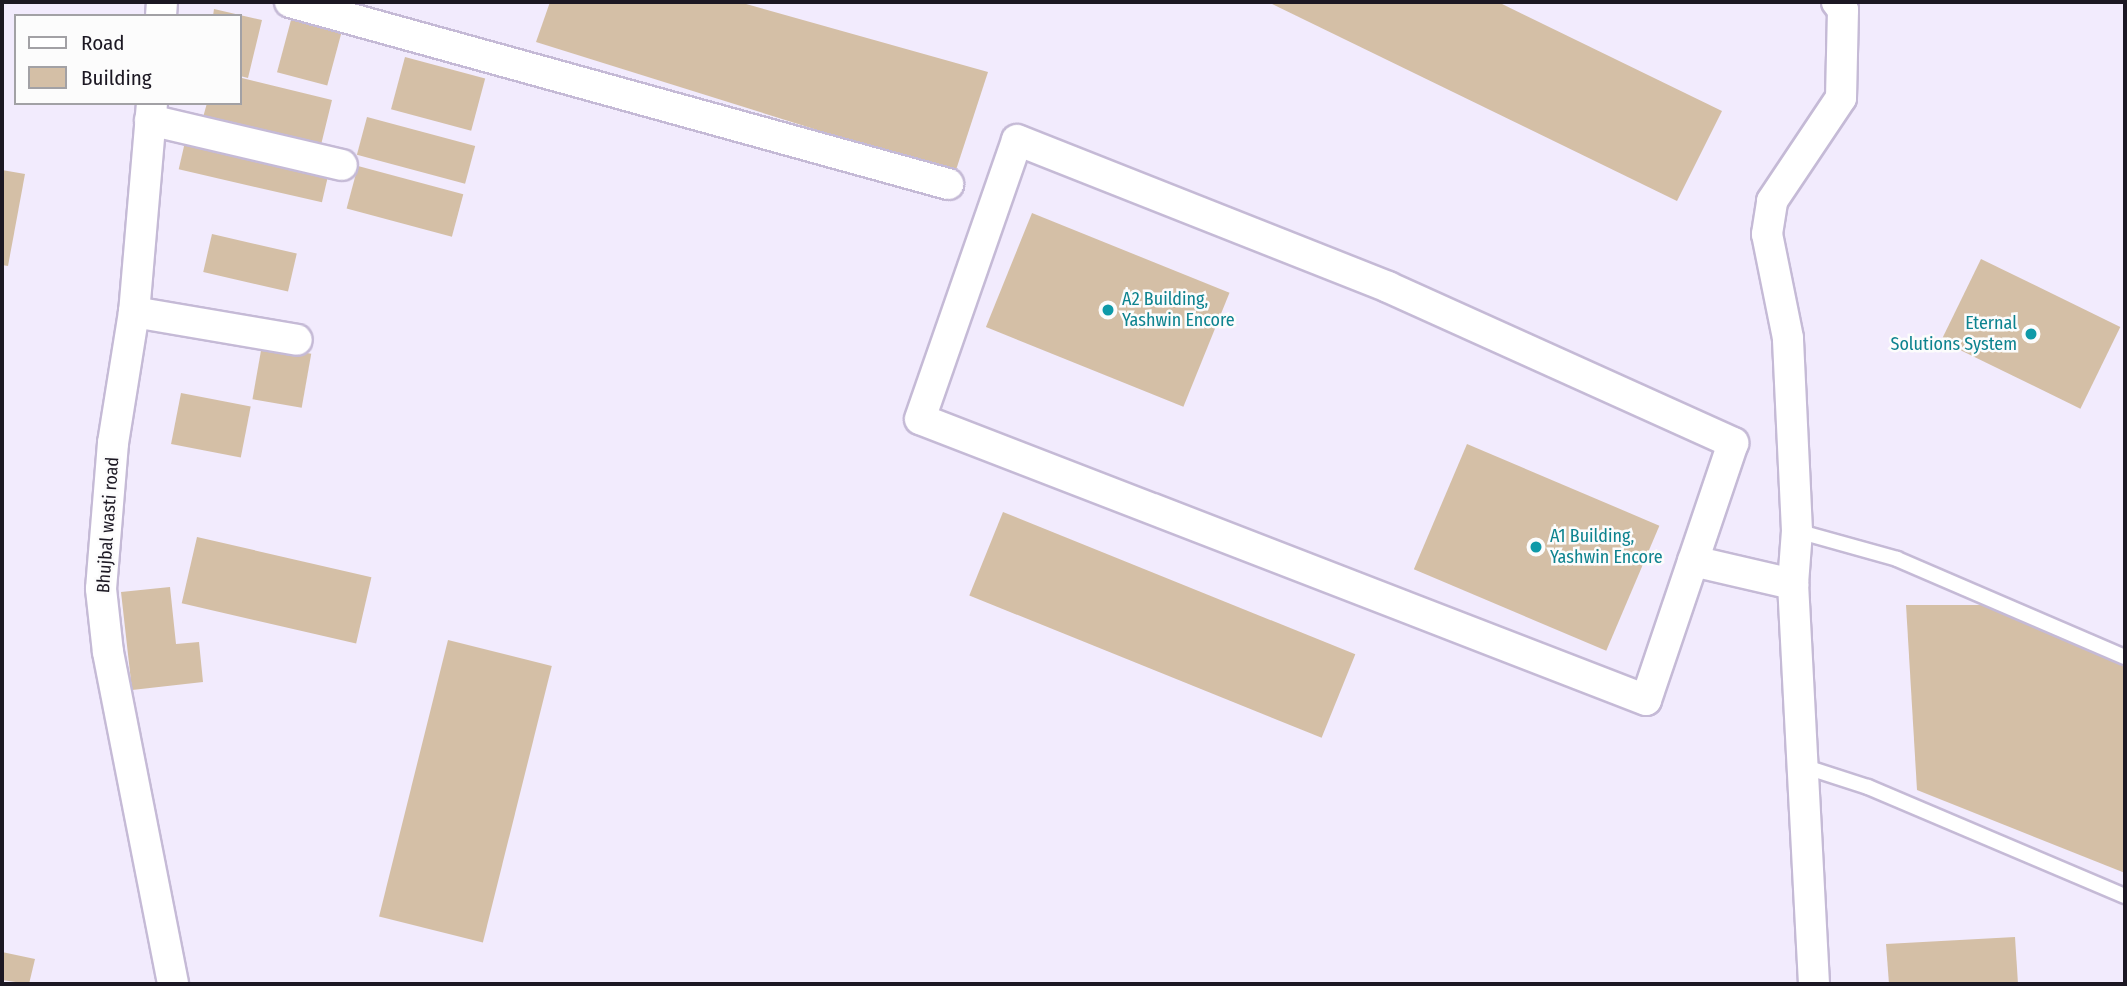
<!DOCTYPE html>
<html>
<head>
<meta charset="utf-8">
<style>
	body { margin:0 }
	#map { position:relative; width:2127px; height:986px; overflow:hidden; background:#f2ebfd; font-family:"Fira Sans Condensed",sans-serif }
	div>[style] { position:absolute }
	.building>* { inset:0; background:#d4bfa6; transform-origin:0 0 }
	.roads { filter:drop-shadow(2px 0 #c5bad6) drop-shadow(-2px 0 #c5bad6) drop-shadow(0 2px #c5bad6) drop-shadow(0 -2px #c5bad6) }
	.lane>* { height:14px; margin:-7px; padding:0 7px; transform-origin:7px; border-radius:7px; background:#fff }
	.street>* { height:30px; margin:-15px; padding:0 15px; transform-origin:15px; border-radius:15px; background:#fff }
	.dots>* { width:19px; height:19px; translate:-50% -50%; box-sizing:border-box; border:4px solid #fcfcfc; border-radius:50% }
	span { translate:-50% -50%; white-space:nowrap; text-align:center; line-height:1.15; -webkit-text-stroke:5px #fcfcfc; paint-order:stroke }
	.culture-label { font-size:18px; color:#0d838f }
	.left { translate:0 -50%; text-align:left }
	.right { translate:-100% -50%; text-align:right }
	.street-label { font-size:18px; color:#1c1823 }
	.frame { position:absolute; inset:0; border:4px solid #1c1823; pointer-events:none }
	.legend { position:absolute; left:14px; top:14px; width:228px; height:91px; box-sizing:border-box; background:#fcfcfc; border:2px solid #a2a1a5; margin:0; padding:9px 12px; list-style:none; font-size:21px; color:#1c1823 }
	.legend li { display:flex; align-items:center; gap:14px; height:35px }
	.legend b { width:35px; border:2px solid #a2a1a5 }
</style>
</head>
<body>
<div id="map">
	<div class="building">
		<i style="clip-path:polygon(550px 2px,739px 2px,988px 72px,955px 173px,536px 42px)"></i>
		<i style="clip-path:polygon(1268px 2px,1498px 2px,1722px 111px,1677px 201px)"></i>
		<i style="clip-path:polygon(214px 9px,262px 20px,248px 78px,240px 76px,240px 16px,213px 16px)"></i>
		<i style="left:291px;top:20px;width:52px;height:54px;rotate:15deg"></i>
		<i style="left:405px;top:57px;width:83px;height:54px;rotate:15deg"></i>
		<i style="clip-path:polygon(242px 78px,332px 100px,320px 149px,202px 121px,207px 103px,240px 103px)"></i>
		<i style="left:367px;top:117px;width:112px;height:39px;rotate:15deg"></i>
		<i style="left:185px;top:142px;width:147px;height:28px;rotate:13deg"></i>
		<i style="left:358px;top:166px;width:109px;height:44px;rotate:15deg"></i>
		<i style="clip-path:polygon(2px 170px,25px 174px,8px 266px,2px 265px)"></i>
		<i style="left:1032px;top:213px;width:213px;height:123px;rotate:22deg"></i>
		<i style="left:212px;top:234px;width:87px;height:39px;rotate:13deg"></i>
		<i style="left:1981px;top:259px;width:155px;height:91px;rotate:26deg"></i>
		<i style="left:262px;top:345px;width:50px;height:55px;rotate:10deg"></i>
		<i style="left:181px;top:393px;width:71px;height:52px;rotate:11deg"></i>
		<i style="left:1467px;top:444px;width:209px;height:136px;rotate:23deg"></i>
		<i style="left:1003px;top:512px;width:380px;height:90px;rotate:22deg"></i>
		<i style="left:197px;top:537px;width:179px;height:68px;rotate:13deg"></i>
		<i style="clip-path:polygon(170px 587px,176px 644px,199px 642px,203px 682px,132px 690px,121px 592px)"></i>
		<i style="clip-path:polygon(1906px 605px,1984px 605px,2125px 666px,2125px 873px,1917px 790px)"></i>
		<i style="left:448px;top:640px;width:107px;height:285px;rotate:14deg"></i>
		<i style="clip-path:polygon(2015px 937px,2018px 984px,1889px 984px,1886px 944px)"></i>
		<i style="clip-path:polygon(2px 952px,35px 959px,29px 984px,2px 980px)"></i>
	</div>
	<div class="roads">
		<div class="lane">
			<i style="left:1797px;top:531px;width:104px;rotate:15.6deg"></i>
			<i style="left:1897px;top:559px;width:248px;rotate:23.3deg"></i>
			<i style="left:1803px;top:766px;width:68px;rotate:17.9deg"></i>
			<i style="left:1868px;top:787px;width:279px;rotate:23deg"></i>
		</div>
		<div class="street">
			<i style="left:290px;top:2px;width:683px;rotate:15.46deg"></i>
			<i style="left:161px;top:16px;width:14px;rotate:-86deg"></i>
			<i style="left:152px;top:103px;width:210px;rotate:94.9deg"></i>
			<i style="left:134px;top:312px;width:133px;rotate:99.1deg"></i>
			<i style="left:113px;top:443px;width:146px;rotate:94.7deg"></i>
			<i style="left:101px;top:589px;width:63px;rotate:83.7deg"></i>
			<i style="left:108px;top:652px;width:338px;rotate:78.9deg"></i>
			<i style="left:150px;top:120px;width:197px;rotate:13.2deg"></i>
			<i style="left:1017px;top:140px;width:399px;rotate:21.6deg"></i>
			<i style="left:1388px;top:287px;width:379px;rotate:24.3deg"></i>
			<i style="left:1733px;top:443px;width:271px;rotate:108.7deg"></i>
			<i style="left:1646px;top:700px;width:778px;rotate:-158.84deg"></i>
			<i style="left:920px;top:419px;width:295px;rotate:-70.8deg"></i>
			<i style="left:134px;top:312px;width:165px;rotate:9.7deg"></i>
			<i style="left:1693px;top:561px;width:103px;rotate:13deg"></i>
			<i style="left:1814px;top:984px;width:401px;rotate:-93deg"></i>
			<i style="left:1793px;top:584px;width:53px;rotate:-85.7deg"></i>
			<i style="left:1797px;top:531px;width:193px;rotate:-92.7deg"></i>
			<i style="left:1788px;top:338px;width:106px;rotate:-101.4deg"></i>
			<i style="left:1767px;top:234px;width:33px;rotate:-81deg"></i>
			<i style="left:1772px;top:201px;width:124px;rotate:-56.2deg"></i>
			<i style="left:1841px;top:98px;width:88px;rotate:-88.7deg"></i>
			<i style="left:1843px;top:10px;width:10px;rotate:-127deg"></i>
		</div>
	</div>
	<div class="dots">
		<i style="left:1108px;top:310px;background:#0f9aa8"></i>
		<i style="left:2031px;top:334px;background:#0f9aa8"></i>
		<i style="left:1536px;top:547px;background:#0f9aa8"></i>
	</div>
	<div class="culture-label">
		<span class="left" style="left:1122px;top:310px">A2 Building,<br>Yashwin Encore</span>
		<span class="right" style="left:2017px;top:334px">Eternal<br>Solutions System</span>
		<span class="left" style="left:1550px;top:547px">A1 Building,<br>Yashwin Encore</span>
	</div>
	<div class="street-label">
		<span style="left:108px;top:525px;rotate:-86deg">Bhujbal wasti road</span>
	</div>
	<div class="frame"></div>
	<ul class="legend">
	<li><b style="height:9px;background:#fff"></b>Road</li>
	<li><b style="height:19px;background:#d4bfa6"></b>Building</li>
	</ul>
</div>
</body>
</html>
